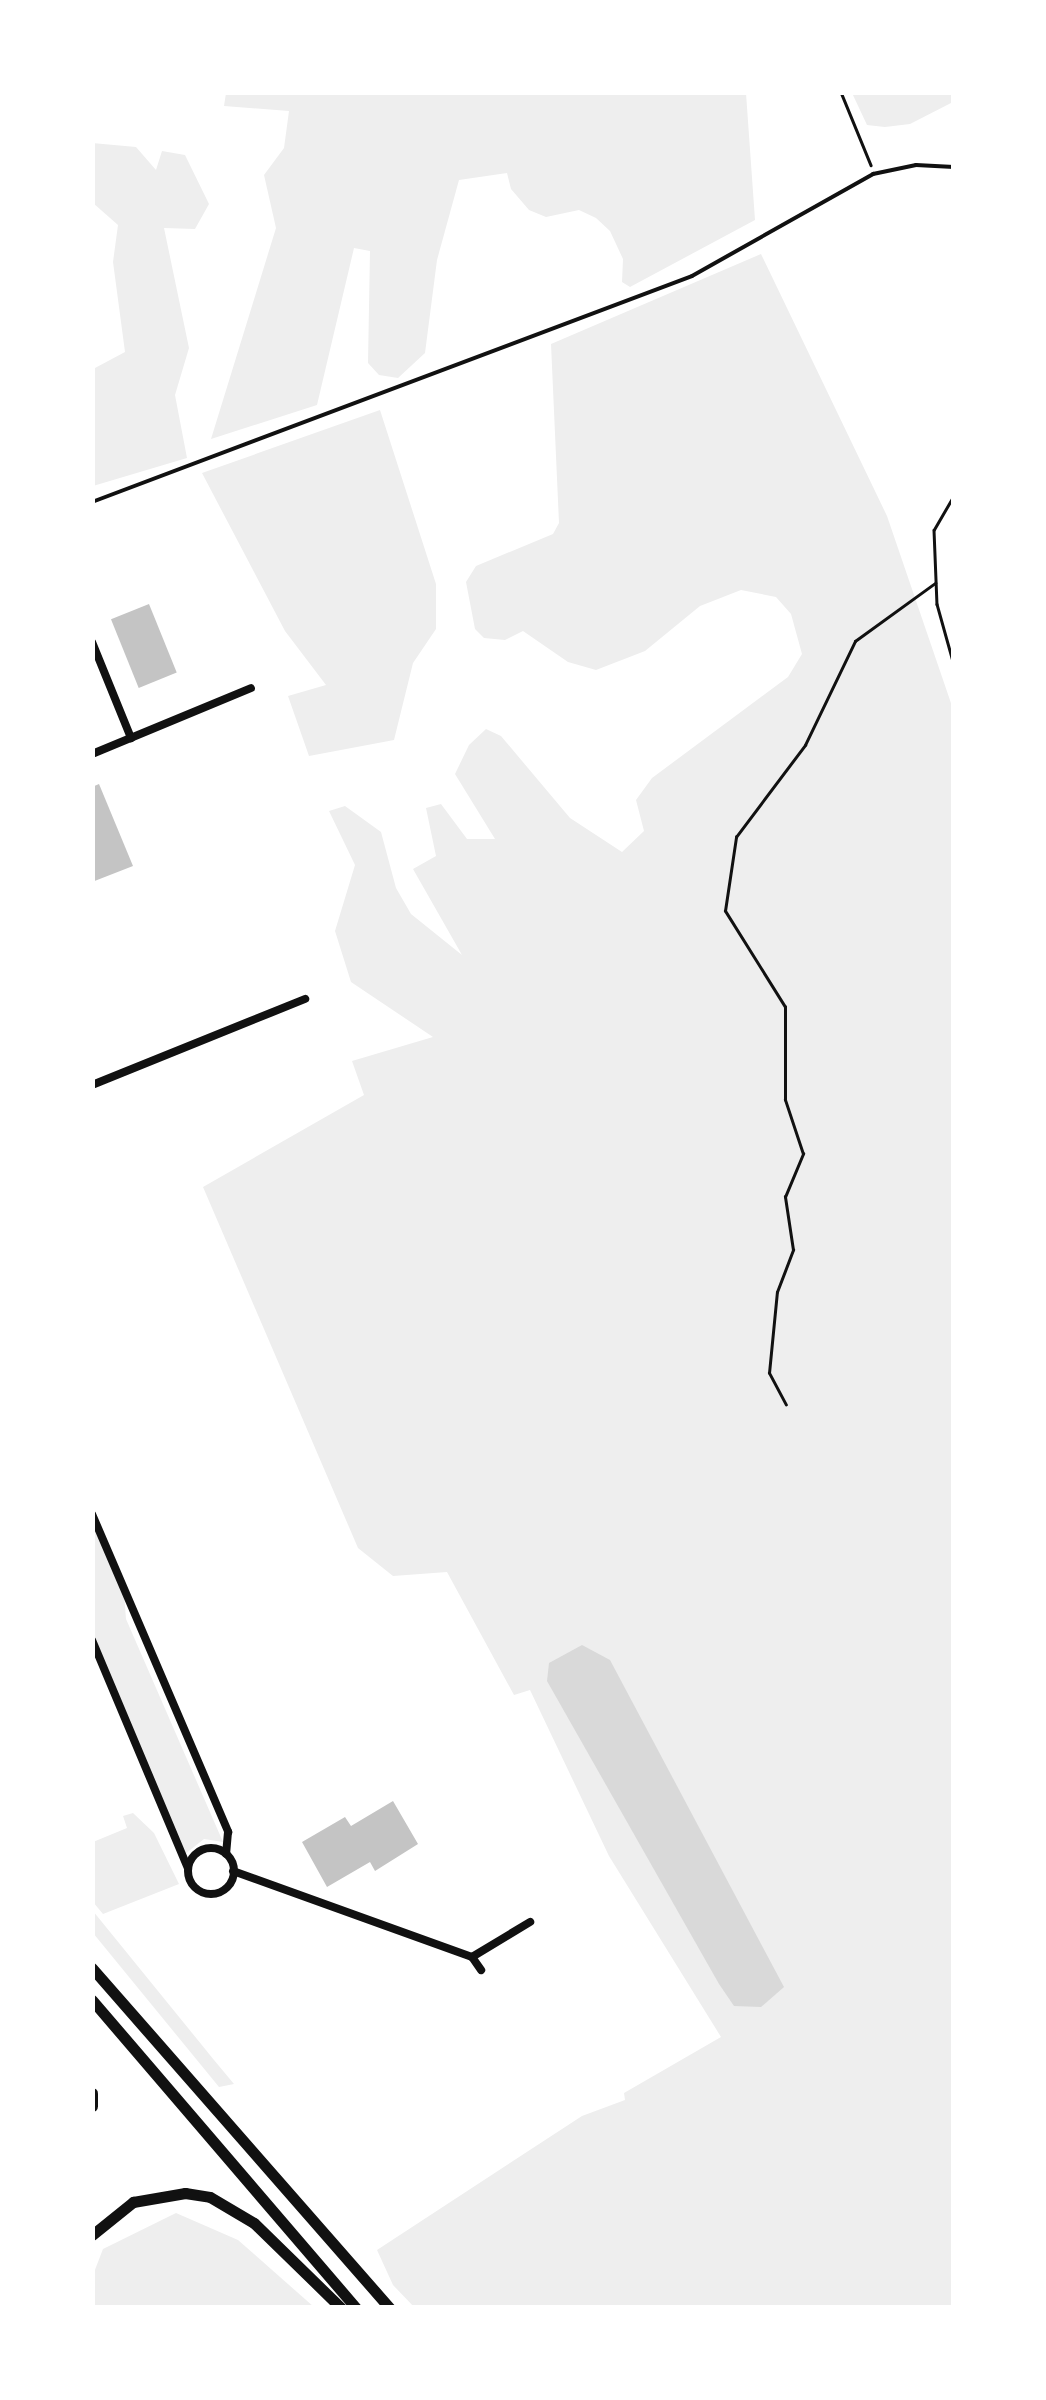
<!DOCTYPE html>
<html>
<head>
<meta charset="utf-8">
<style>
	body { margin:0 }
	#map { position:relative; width:1046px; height:2400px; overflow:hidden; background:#fff; font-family:Karla,sans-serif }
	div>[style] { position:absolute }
	.green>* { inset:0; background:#eee }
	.water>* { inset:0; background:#d9d9d9 }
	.building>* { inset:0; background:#c4c4c4; transform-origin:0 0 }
	.path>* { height:2.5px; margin:-1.25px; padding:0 1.25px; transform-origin:1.25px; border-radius:1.25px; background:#111 }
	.service>* { height:4px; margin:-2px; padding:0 2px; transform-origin:2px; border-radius:2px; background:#111 }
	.minor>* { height:8px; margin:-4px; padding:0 4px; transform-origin:4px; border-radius:4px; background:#111 }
	.minor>.ring { margin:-4px; padding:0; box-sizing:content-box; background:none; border:8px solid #111; border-radius:50% }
	.trunk>* { height:11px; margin:-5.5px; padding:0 5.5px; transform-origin:5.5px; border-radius:5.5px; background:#111 }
	span { translate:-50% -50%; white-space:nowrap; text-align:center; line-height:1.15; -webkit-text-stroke:10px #fff; paint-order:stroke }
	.frame { position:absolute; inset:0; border:95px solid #fff; pointer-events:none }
</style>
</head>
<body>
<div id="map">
	<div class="green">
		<i style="clip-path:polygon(226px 93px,746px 93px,755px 220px,630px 287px,622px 282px,623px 259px,610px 231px,596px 218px,579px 210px,546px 217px,529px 210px,511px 189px,507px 173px,459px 180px,437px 260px,425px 353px,398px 378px,379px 375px,368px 363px,370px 251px,354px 248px,317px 405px,211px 439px,276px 228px,264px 175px,284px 148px,289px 111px,224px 106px)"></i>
		<i style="clip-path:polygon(852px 93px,953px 93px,953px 102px,910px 124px,885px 127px,867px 125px)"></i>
		<i style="clip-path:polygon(92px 143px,136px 147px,156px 170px,162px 151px,185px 155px,209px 204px,195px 229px,164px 228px,189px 348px,175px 395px,187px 458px,93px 486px,95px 368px,125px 352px,113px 262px,118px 225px,93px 203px)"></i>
		<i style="clip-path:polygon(761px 254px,887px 516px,953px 709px,953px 2307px,415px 2308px,393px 2285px,377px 2250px,582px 2116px,625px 2100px,624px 2093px,721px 2037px,609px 1856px,530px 1690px,514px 1695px,447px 1572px,393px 1576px,358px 1548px,203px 1187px,364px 1095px,352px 1061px,433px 1037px,351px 982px,335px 931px,355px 865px,329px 811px,345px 806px,381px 832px,396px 888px,411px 914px,462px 955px,413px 869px,436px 856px,426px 808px,441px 804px,467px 839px,495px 839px,455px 774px,469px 745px,486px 729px,501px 736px,570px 818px,622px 852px,644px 831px,636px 800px,652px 778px,788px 677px,802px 654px,791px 614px,776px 597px,741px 590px,700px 606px,645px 651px,596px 670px,568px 662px,523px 631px,505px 640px,484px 638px,475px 629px,466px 582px,476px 566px,553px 534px,559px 523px,551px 344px)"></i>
		<i style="clip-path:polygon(380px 410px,436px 584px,436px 629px,413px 663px,394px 740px,309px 756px,288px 696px,326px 685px,285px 631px,202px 473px)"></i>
		<i style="clip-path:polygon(92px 1524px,124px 1593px,126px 1619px,223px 1842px,204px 1839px,185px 1854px,93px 1633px)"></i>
		<i style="clip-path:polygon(133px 1813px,154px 1833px,179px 1884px,103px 1914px,93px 1902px,93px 1842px,127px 1828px,123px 1816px)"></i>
		<i style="clip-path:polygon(93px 1911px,214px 2060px,234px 2084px,219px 2087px,93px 1933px)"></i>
		<i style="clip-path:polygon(176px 2213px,238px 2240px,314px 2307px,93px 2307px,93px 2275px,103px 2249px)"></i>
	</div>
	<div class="water">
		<i style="clip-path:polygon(582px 1645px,610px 1660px,784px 1987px,761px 2007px,734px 2006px,719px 1984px,547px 1681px,549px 1663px)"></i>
	</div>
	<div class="building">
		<i style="left:149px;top:604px;width:74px;height:41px;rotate:68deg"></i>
		<i style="clip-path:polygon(99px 784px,133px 866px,92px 882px,92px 787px)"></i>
		<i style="clip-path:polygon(393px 1801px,418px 1844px,375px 1871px,370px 1862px,327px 1887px,302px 1842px,345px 1817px,351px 1826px)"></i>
	</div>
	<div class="path">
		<i style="left:841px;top:92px;width:79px;rotate:67.7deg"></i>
		<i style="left:954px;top:496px;width:39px;rotate:120deg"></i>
		<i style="left:934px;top:530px;width:74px;rotate:87.7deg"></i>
		<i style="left:937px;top:604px;width:63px;rotate:74.4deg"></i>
		<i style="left:786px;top:1405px;width:36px;rotate:-118deg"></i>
		<i style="left:769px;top:1373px;width:81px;rotate:-84.4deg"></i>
		<i style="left:777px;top:1292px;width:45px;rotate:-69.1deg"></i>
		<i style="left:793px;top:1250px;width:54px;rotate:-98.6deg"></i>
		<i style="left:785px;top:1197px;width:47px;rotate:-67.3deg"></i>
		<i style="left:803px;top:1154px;width:57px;rotate:-108.4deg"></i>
		<i style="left:785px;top:1100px;width:93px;rotate:-90deg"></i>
		<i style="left:785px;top:1007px;width:113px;rotate:-122deg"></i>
		<i style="left:725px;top:911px;width:75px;rotate:-81.5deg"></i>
		<i style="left:736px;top:837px;width:115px;rotate:-53.1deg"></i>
		<i style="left:805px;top:745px;width:115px;rotate:-64.3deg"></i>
		<i style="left:855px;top:641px;width:99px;rotate:-35.9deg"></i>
	</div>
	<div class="service">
		<i style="left:92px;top:502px;width:641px;rotate:-20.64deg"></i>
		<i style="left:692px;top:276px;width:208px;rotate:-29.4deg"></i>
		<i style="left:873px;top:174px;width:44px;rotate:-11.8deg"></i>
		<i style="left:916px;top:165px;width:38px;rotate:3deg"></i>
	</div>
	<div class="minor">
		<i style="left:92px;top:642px;width:104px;rotate:67.9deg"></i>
		<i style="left:92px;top:754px;width:172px;rotate:-22.5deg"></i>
		<i style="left:92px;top:1085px;width:230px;rotate:-22deg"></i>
		<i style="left:92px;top:1514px;width:346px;rotate:66.8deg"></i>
		<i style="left:228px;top:1832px;width:22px;rotate:95deg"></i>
		<i style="left:92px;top:1640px;width:247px;rotate:67.2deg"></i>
		<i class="ring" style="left:188px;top:1848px;width:38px;height:38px"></i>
		<i style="left:233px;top:1871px;width:254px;rotate:19.8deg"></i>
		<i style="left:472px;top:1957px;width:68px;rotate:-31.1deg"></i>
		<i style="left:472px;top:1957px;width:16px;rotate:55deg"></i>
	</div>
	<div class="trunk">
		<i style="left:92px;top:1968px;width:452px;rotate:48.8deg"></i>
		<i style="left:92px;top:2000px;width:406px;rotate:49.4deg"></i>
		<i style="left:92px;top:2093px;width:13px;rotate:90deg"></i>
		<i style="left:92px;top:2235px;width:53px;rotate:-38.8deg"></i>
		<i style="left:133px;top:2202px;width:53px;rotate:-9.8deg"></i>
		<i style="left:185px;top:2193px;width:25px;rotate:9deg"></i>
		<i style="left:210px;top:2197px;width:51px;rotate:30.6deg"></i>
		<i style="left:254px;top:2223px;width:122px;rotate:44.3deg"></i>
	</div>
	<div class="frame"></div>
</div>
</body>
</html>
